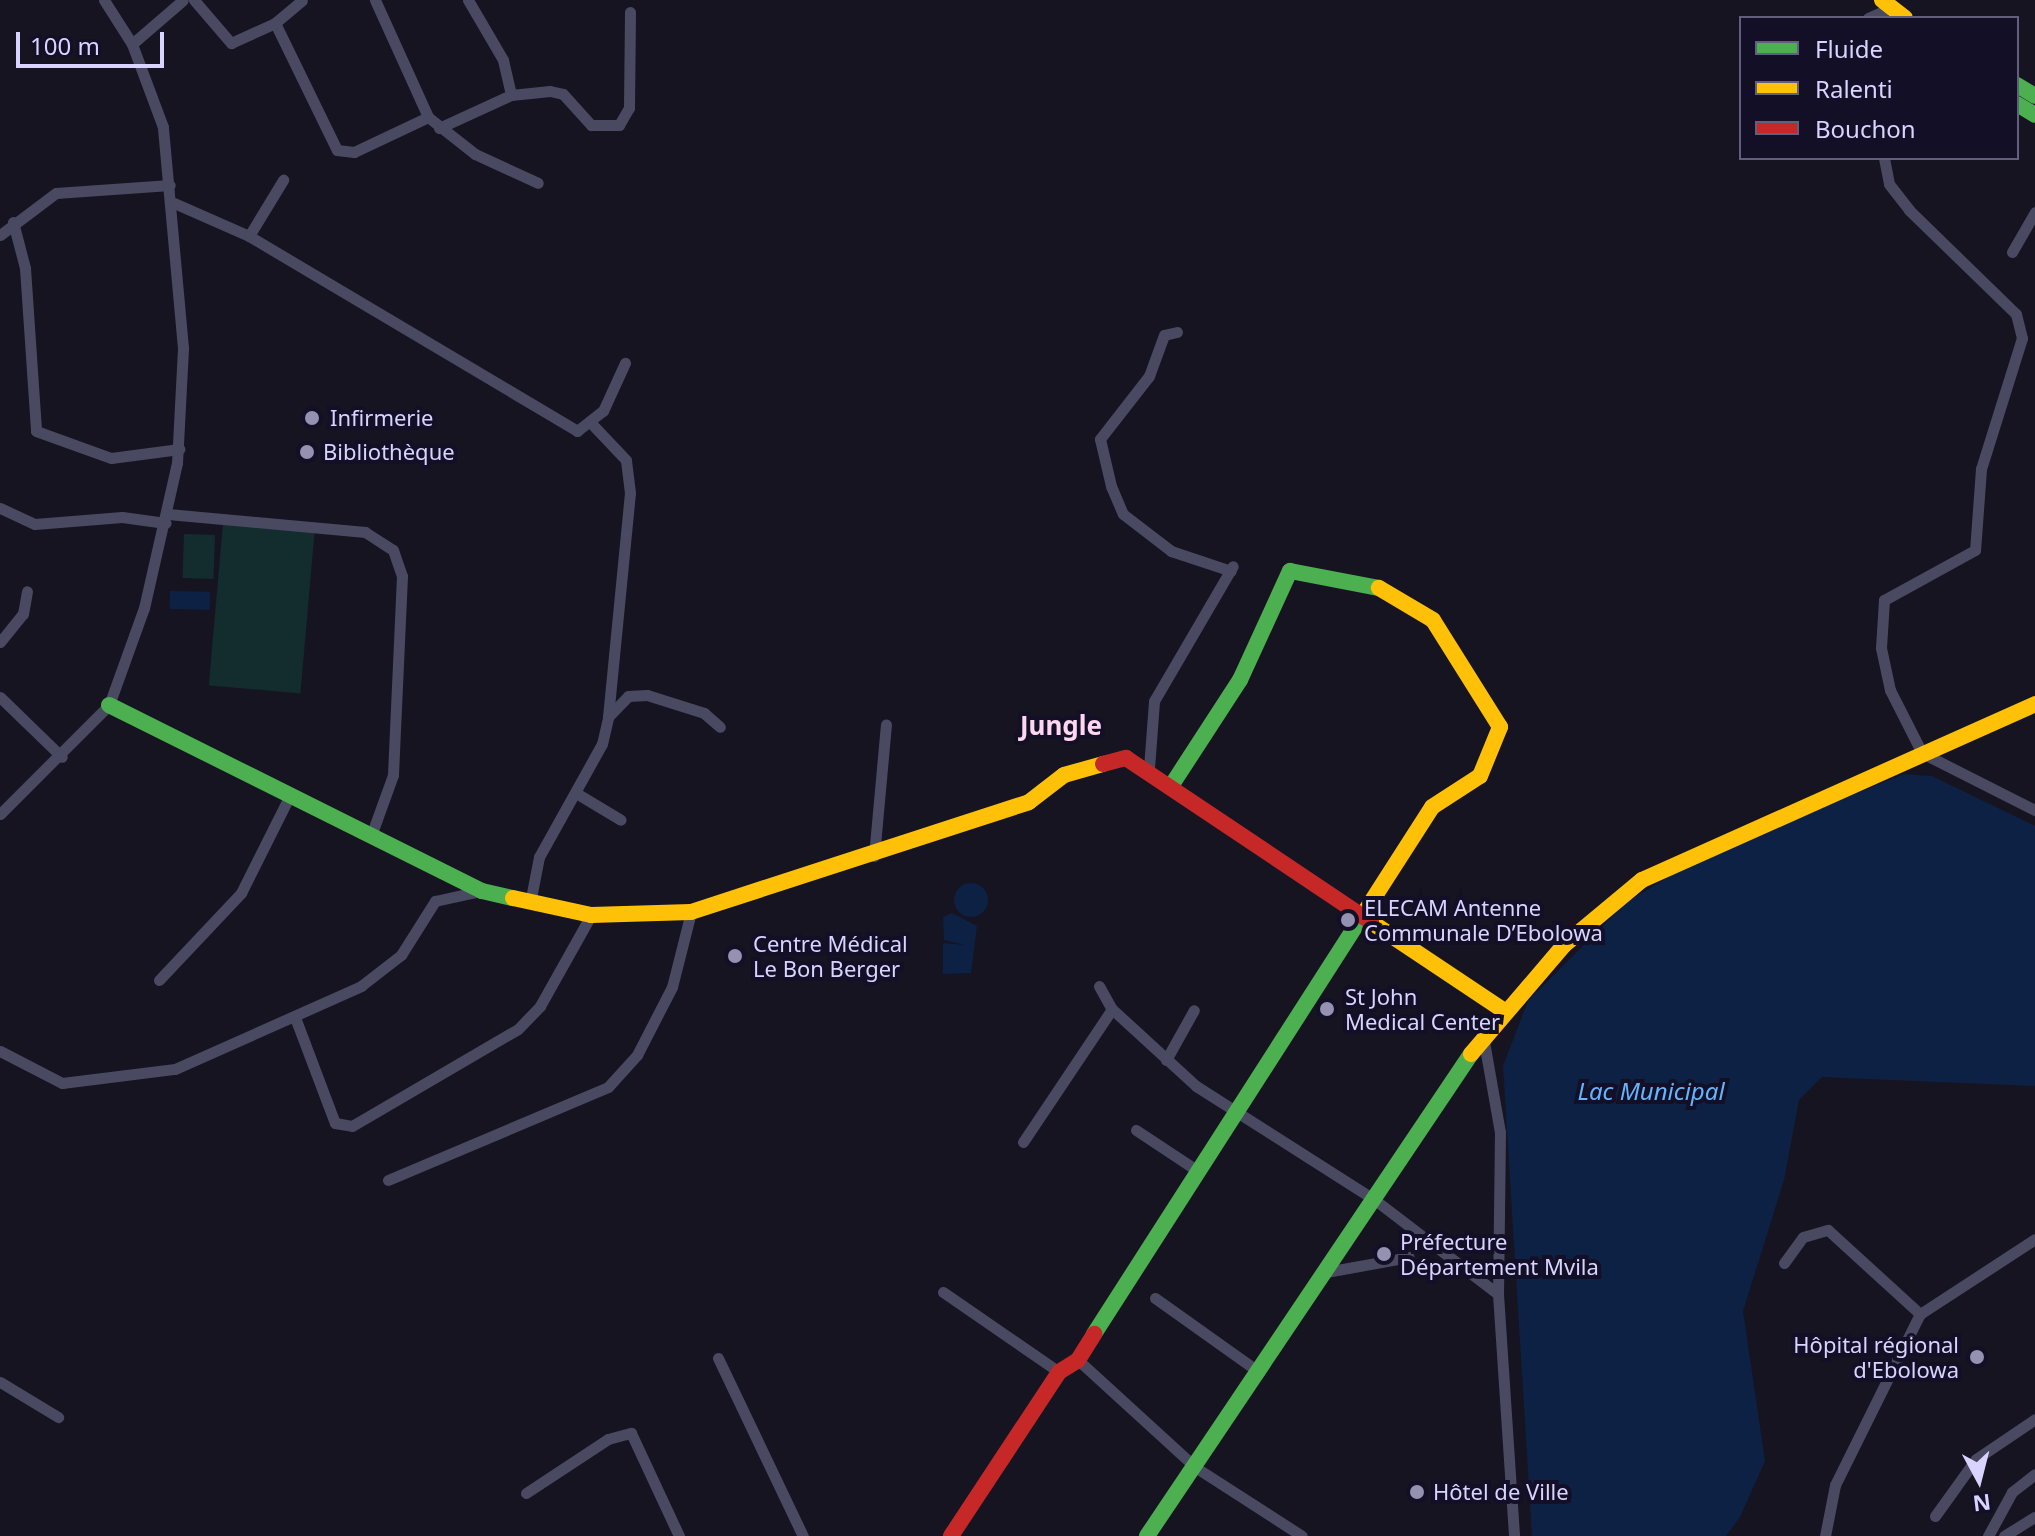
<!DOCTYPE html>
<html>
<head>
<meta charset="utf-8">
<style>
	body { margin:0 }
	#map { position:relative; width:2035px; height:1536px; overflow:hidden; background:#161421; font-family:"Noto Sans",sans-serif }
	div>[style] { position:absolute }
	.green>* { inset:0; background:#132c2d; transform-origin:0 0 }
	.water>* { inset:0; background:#0d2144; transform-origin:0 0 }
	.round { border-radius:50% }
	.street>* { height:11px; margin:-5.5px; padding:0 5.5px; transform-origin:5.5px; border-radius:5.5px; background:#4a4962 }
	.fast>* { height:16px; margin:-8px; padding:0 8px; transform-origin:8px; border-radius:8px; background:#4caf50 }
	.slow>* { height:16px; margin:-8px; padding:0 8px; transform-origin:8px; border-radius:8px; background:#ffc107 }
	.jam>* { height:16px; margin:-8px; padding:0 8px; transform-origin:8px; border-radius:8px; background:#c62828 }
	.dots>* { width:22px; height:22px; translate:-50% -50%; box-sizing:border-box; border:4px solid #130f26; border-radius:50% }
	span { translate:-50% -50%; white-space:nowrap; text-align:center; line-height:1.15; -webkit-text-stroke:8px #130f26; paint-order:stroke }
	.poi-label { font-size:22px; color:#d9d4ff }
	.left { translate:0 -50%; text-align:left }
	.right { translate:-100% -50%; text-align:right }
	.water-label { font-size:24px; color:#62b6ff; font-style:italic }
	.quarter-label { font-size:26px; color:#ffd6f0; font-weight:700 }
	.legend { position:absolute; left:1739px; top:16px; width:280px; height:144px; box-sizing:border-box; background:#130f26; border:2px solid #625e7d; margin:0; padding:10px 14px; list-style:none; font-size:24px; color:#d9d4ff }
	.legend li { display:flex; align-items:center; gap:16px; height:40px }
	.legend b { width:40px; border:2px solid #625e7d }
	.north { position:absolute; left:1939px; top:1440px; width:80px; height:80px; -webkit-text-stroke:6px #130f26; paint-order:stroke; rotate:173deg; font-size:22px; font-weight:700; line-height:32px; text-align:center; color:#d9d4ff }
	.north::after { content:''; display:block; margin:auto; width:28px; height:36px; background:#d9d4ff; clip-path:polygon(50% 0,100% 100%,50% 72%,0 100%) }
	.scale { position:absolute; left:16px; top:32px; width:148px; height:36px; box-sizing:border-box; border:4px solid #d9d4ff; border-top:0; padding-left:10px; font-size:24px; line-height:28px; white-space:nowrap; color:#d9d4ff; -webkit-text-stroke:6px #130f26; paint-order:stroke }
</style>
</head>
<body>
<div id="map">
	<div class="green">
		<i style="left:223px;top:523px;width:92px;height:163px;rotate:5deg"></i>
		<i style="left:184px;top:534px;width:31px;height:44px;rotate:2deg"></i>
	</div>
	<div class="water">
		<i style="left:170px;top:591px;width:40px;height:18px;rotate:1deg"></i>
		<i style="clip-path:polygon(1904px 774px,1932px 776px,2035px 826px,2035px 1086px,1822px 1077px,1799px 1100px,1784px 1180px,1743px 1311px,1765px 1461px,1740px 1517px,1726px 1536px,1532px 1536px,1503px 1066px,1528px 1001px,1627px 902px,1703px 856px)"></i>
		<i class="round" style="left:954px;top:883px;width:34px;height:34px"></i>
		<i style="clip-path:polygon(952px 913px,977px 926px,971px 973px,943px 974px,943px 943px,965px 945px,944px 940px,943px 917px)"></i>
	</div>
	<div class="street">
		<i style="left:194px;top:0;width:57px;rotate:49.3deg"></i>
		<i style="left:231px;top:43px;width:48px;rotate:-24.4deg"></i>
		<i style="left:275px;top:23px;width:35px;rotate:-40deg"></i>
		<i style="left:375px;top:0;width:128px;rotate:65.6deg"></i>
		<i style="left:428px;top:117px;width:60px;rotate:38.2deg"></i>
		<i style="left:475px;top:154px;width:69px;rotate:24.7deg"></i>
		<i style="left:468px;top:0;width:69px;rotate:59.7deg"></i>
		<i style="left:503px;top:60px;width:36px;rotate:77deg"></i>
		<i style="left:1868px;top:18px;width:27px;rotate:-24deg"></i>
		<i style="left:275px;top:23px;width:141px;rotate:64deg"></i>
		<i style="left:337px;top:150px;width:17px;rotate:7deg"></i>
		<i style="left:354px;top:152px;width:82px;rotate:-25.3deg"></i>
		<i style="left:132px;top:44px;width:67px;rotate:-40.8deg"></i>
		<i style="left:439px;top:128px;width:79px;rotate:-24.6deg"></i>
		<i style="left:511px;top:95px;width:39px;rotate:-6deg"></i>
		<i style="left:550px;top:91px;width:13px;rotate:13deg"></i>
		<i style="left:563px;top:94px;width:42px;rotate:47.9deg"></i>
		<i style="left:591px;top:125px;width:28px"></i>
		<i style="left:619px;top:125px;width:20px;rotate:-60deg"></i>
		<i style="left:629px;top:108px;width:96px;rotate:-89.4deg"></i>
		<i style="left:1884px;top:158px;width:26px;rotate:79deg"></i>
		<i style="left:1889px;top:184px;width:33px;rotate:52deg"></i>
		<i style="left:1909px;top:210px;width:149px;rotate:44.2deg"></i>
		<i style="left:2016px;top:314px;width:25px;rotate:76deg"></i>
		<i style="left:2022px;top:338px;width:137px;rotate:107.4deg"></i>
		<i style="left:1981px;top:469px;width:81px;rotate:94.2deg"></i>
		<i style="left:1975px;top:550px;width:104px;rotate:151.2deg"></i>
		<i style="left:1884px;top:600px;width:48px;rotate:93.6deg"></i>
		<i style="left:1881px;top:648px;width:43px;rotate:77.9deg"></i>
		<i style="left:1890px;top:690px;width:71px;rotate:63.1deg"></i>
		<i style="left:1922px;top:753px;width:127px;rotate:26.8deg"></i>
		<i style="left:174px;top:203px;width:82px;rotate:23.7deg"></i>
		<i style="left:249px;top:236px;width:382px;rotate:30.7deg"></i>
		<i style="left:577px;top:431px;width:33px;rotate:-38deg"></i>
		<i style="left:603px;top:411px;width:53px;rotate:-65.4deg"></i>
		<i style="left:13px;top:222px;width:48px;rotate:75.4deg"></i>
		<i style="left:25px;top:268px;width:163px;rotate:86.1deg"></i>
		<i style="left:36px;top:431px;width:80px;rotate:19.8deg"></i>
		<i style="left:111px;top:458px;width:69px;rotate:-7.5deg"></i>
		<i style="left:0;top:235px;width:70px;rotate:-36.9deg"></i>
		<i style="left:56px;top:193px;width:114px;rotate:-4deg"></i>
		<i style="left:249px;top:236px;width:66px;rotate:-58.7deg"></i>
		<i style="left:2012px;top:252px;width:46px;rotate:-60.1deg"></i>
		<i style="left:1177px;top:332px;width:13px;rotate:167deg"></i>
		<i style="left:1164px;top:335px;width:44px;rotate:110.1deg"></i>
		<i style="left:1149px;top:376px;width:80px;rotate:127.9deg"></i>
		<i style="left:1100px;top:439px;width:48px;rotate:76.8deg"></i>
		<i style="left:1111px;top:486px;width:30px;rotate:67deg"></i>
		<i style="left:1123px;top:514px;width:61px;rotate:37.6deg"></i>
		<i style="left:1171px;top:551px;width:63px;rotate:18.4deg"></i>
		<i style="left:0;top:508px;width:38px;rotate:25deg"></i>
		<i style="left:35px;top:524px;width:87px;rotate:-4.6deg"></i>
		<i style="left:122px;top:517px;width:44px;rotate:7.8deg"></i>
		<i style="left:168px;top:514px;width:198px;rotate:5.2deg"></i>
		<i style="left:365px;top:532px;width:33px;rotate:33deg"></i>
		<i style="left:393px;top:550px;width:28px;rotate:71deg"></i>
		<i style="left:402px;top:576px;width:199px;rotate:92.6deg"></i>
		<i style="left:393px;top:775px;width:62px;rotate:109.9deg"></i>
		<i style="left:0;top:642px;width:36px;rotate:-51deg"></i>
		<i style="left:23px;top:614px;width:23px;rotate:-80deg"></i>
		<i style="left:0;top:697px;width:86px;rotate:44.1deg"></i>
		<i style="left:608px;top:717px;width:29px;rotate:-46deg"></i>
		<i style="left:628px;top:696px;width:19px;rotate:-3deg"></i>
		<i style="left:647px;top:695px;width:60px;rotate:17.5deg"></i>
		<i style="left:704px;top:713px;width:21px;rotate:41deg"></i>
		<i style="left:1149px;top:768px;width:67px;rotate:-85.7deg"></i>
		<i style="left:1154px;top:701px;width:156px;rotate:-59.7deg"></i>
		<i style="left:576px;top:793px;width:52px;rotate:31deg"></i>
		<i style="left:0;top:814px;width:154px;rotate:-45deg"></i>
		<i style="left:109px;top:705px;width:103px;rotate:-70.2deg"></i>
		<i style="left:144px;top:608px;width:149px;rotate:-77.2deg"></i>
		<i style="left:177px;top:463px;width:115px;rotate:-87deg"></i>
		<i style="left:183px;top:348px;width:222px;rotate:-95.2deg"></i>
		<i style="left:163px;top:127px;width:89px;rotate:-110.5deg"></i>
		<i style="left:132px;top:44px;width:52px;rotate:-122.5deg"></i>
		<i style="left:874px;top:856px;width:132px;rotate:-84.8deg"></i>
		<i style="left:531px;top:898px;width:42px;rotate:-79deg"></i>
		<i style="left:539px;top:857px;width:129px;rotate:-60.9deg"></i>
		<i style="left:602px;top:744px;width:28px;rotate:-77deg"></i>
		<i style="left:608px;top:717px;width:225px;rotate:-84.4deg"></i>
		<i style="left:630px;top:493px;width:33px;rotate:-97deg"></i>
		<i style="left:626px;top:460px;width:50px;rotate:-133.4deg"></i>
		<i style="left:159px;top:980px;width:120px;rotate:-46.7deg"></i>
		<i style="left:241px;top:893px;width:105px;rotate:-63.4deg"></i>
		<i style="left:1099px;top:986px;width:26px;rotate:61deg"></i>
		<i style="left:1112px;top:1009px;width:114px;rotate:42.5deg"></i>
		<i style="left:1196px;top:1086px;width:212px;rotate:32.5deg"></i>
		<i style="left:1375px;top:1200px;width:155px;rotate:37.4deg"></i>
		<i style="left:296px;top:1020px;width:110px;rotate:69.3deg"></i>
		<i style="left:335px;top:1123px;width:17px;rotate:10deg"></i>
		<i style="left:352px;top:1126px;width:192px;rotate:-30.3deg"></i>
		<i style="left:518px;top:1029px;width:32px;rotate:-46deg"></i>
		<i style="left:540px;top:1006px;width:104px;rotate:-60.7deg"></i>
		<i style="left:1483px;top:1036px;width:97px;rotate:80deg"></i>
		<i style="left:1500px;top:1132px;width:162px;rotate:90.7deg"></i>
		<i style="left:1498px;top:1294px;width:243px;rotate:86.2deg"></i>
		<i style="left:0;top:1051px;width:70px;rotate:27.3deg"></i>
		<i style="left:62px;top:1083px;width:114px;rotate:-7.1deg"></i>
		<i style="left:175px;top:1069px;width:204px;rotate:-24deg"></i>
		<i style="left:361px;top:986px;width:51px;rotate:-37.8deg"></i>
		<i style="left:401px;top:955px;width:64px;rotate:-57.8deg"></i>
		<i style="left:435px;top:901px;width:47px;rotate:-12.3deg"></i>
		<i style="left:1166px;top:1060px;width:57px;rotate:-60.8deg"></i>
		<i style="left:1136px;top:1130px;width:74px;rotate:33.5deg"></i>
		<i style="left:1023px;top:1142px;width:160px;rotate:-56.2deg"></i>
		<i style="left:388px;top:1180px;width:239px;rotate:-22.9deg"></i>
		<i style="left:608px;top:1087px;width:43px;rotate:-47.8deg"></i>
		<i style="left:637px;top:1055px;width:76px;rotate:-62.8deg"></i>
		<i style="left:672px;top:987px;width:77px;rotate:-75.8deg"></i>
		<i style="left:1784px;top:1263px;width:32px;rotate:-54deg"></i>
		<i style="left:1803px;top:1237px;width:26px;rotate:-16deg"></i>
		<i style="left:1828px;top:1230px;width:125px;rotate:42.4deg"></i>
		<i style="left:1326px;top:1272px;width:84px;rotate:-10.2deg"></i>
		<i style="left:943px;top:1292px;width:141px;rotate:34.6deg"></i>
		<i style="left:1155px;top:1298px;width:128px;rotate:35.4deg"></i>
		<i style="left:718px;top:1358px;width:197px;rotate:64.5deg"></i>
		<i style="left:1078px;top:1360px;width:159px;rotate:42.4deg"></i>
		<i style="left:1195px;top:1467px;width:127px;rotate:32.8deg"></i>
		<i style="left:0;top:1382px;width:68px;rotate:31.1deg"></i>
		<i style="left:526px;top:1493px;width:98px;rotate:-33.4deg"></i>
		<i style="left:608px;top:1439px;width:24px;rotate:-15deg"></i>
		<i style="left:631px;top:1433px;width:114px;rotate:65deg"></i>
		<i style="left:1935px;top:1516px;width:70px;rotate:-54.3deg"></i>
		<i style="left:1976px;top:1459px;width:71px;rotate:-34.1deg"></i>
		<i style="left:1825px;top:1536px;width:52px;rotate:-78.9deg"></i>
		<i style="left:1835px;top:1485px;width:191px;rotate:-63.6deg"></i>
		<i style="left:1920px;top:1314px;width:137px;rotate:-33.1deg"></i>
		<i style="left:1988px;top:1536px;width:50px;rotate:-61.4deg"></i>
		<i style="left:2012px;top:1492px;width:29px;rotate:-38deg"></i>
		<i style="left:2004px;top:1536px;width:36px;rotate:-32deg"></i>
	</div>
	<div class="fast">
		<i style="left:2017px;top:85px;width:21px;rotate:31deg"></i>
		<i style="left:2017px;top:104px;width:21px;rotate:31deg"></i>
		<i style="left:109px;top:705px;width:417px;rotate:26.5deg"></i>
		<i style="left:482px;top:891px;width:32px;rotate:13deg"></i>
		<i style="left:1173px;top:783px;width:123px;rotate:-57deg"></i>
		<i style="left:1240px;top:680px;width:120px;rotate:-65.4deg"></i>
		<i style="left:1290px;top:571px;width:91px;rotate:10.8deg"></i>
		<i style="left:1094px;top:1334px;width:504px;rotate:-57.32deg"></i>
		<i style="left:1147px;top:1536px;width:581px;rotate:-56.09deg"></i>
	</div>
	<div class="slow">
		<i style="left:1882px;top:0;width:29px;rotate:38deg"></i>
		<i style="left:513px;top:898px;width:80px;rotate:12.3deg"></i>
		<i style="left:591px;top:915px;width:100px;rotate:-1.7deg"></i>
		<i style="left:691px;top:912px;width:355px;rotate:-18deg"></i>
		<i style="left:1029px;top:802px;width:44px;rotate:-37.6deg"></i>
		<i style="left:1064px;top:775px;width:41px;rotate:-15.8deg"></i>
		<i style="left:1366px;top:910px;width:122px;rotate:-57.3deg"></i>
		<i style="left:1432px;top:807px;width:57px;rotate:-32.9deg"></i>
		<i style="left:1480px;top:776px;width:53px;rotate:-67.8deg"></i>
		<i style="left:1500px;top:727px;width:126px;rotate:-122.1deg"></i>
		<i style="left:1433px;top:620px;width:63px;rotate:-149.3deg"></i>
		<i style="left:1371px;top:922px;width:159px;rotate:33.7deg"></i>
		<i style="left:1471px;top:1054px;width:143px;rotate:-49.5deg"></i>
		<i style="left:1564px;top:945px;width:102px;rotate:-39.8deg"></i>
		<i style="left:1642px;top:880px;width:431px;rotate:-24.1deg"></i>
	</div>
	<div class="jam">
		<i style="left:1103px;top:764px;width:24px;rotate:-15deg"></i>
		<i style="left:1126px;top:758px;width:295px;rotate:33.8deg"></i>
		<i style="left:951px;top:1536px;width:196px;rotate:-56.6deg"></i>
		<i style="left:1059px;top:1372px;width:22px;rotate:-32deg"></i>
		<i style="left:1078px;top:1360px;width:31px;rotate:-58deg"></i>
	</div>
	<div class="dots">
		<i style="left:312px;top:418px;background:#9591b1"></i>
		<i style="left:307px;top:452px;background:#9591b1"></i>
		<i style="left:1348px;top:920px;background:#9591b1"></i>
		<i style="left:735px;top:956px;background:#9591b1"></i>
		<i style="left:1327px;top:1009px;background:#9591b1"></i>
		<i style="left:1384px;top:1254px;background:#9591b1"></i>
		<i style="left:1977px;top:1357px;background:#9591b1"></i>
		<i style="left:1417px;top:1492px;background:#9591b1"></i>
	</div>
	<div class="poi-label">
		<span class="left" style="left:330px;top:418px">Infirmerie</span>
		<span class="left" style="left:323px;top:452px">Bibliothèque</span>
		<span class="left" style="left:1364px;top:920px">ELECAM Antenne<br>Communale D’Ebolowa</span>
		<span class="left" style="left:753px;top:956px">Centre Médical<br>Le Bon Berger</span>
		<span class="left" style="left:1345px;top:1009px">St John<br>Medical Center</span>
		<span class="left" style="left:1400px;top:1254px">Préfecture<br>Département Mvila</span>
		<span class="right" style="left:1959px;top:1357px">Hôpital régional<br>d'Ebolowa</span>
		<span class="left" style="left:1433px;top:1492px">Hôtel de Ville</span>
	</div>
	<div class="water-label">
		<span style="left:1651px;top:1091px">Lac Municipal</span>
	</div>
	<div class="quarter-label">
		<span style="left:1061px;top:726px">Jungle</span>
	</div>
	<ul class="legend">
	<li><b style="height:10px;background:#4caf50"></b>Fluide</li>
	<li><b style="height:10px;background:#ffc107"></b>Ralenti</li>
	<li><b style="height:10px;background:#c62828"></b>Bouchon</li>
	</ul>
	<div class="north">N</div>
	<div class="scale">100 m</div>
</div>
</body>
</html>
